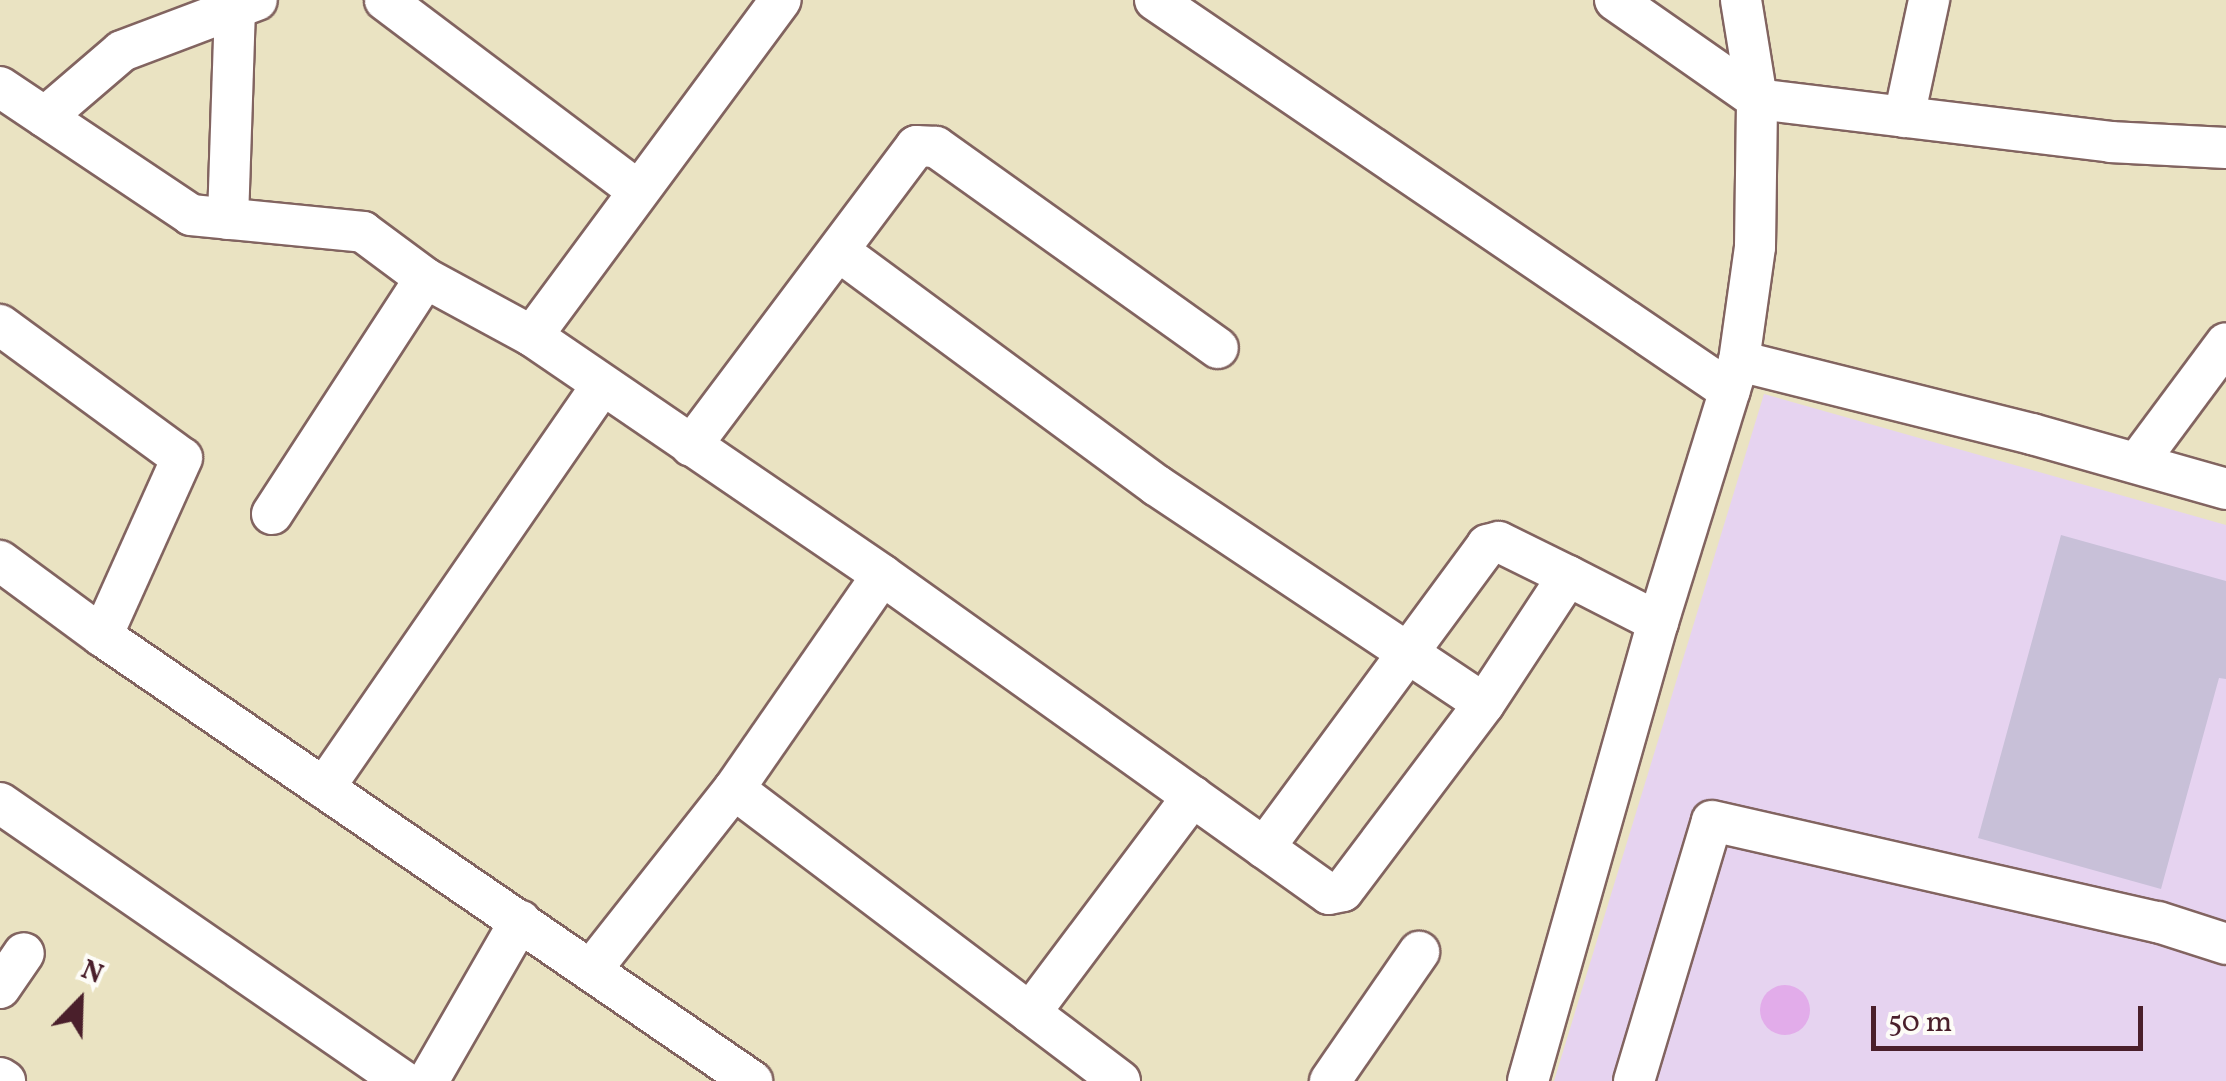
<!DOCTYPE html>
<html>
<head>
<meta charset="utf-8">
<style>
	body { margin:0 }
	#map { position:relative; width:2226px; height:1081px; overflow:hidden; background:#eae3c2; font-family:Vollkorn,serif }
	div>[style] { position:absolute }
	.built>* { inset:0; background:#e6d3f0 }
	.industrial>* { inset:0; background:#c8c0d8 }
	.building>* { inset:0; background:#e2acea }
	.round { border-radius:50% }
	.roads { filter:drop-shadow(2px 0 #826460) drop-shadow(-2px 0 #826460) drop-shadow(0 2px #826460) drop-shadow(0 -2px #826460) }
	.street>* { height:40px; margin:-20px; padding:0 20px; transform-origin:20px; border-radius:20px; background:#fff }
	span { translate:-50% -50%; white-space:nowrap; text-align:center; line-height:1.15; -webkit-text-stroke:8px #fdfcf7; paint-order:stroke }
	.north { position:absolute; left:30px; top:951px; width:100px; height:100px; -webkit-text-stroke:8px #fdfcf7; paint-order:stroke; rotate:23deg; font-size:28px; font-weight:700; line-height:40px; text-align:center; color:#4a1f2b }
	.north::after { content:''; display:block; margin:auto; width:35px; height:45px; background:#4a1f2b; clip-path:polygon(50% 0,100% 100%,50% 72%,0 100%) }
	.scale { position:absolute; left:1871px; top:1006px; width:272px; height:45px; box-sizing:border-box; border:5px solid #4a1f2b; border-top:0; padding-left:12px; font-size:30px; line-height:35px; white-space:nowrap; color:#4a1f2b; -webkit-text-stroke:8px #fdfcf7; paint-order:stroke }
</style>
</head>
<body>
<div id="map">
	<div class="built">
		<i style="clip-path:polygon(1764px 394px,2226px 525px,2226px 1081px,1554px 1081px)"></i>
	</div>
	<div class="industrial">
		<i style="clip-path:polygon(2061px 535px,2226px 581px,2226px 679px,2219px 678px,2161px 889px,1978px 838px)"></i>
	</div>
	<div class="building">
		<i class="round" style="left:1760px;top:985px;width:50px;height:50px"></i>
	</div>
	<div class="roads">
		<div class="street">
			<i style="left:385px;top:0;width:316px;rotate:37deg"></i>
			<i style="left:1155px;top:0;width:695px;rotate:34.22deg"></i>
			<i style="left:1615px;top:0;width:173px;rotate:34.9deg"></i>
			<i style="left:1757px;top:99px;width:356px;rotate:6.9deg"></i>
			<i style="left:2110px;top:142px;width:116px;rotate:3deg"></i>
			<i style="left:0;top:87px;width:230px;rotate:33.8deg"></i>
			<i style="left:191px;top:215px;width:173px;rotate:5.6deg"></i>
			<i style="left:363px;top:232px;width:77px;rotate:36.6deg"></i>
			<i style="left:425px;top:278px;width:122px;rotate:28.5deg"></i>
			<i style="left:532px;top:336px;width:424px;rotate:34.3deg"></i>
			<i style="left:882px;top:575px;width:549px;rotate:35.51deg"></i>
			<i style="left:1329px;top:894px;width:14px;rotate:-12deg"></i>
			<i style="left:1343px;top:891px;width:234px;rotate:-53deg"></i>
			<i style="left:1484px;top:704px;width:153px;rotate:-56.7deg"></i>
			<i style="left:1568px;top:576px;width:101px;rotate:27.1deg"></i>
			<i style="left:45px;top:117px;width:101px;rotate:-40.6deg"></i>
			<i style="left:122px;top:51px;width:144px;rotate:-20.7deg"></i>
			<i style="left:1904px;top:117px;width:120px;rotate:-77.9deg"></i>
			<i style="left:228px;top:219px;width:211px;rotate:-88.1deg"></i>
			<i style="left:840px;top:252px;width:393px;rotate:36.4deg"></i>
			<i style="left:1156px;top:485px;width:394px;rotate:33.7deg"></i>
			<i style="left:0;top:325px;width:225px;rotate:36.2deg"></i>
			<i style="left:182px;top:458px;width:195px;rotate:114.2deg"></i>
			<i style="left:102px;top:636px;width:788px;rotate:34.4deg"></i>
			<i style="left:532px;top:336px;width:418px;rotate:-53.5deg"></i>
			<i style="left:1739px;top:361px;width:302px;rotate:14deg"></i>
			<i style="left:2032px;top:434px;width:202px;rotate:15.8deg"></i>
			<i style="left:691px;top:446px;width:375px;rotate:-53.1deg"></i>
			<i style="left:916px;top:146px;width:20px;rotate:3deg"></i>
			<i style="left:936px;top:147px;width:346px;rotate:35.5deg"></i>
			<i style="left:2137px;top:463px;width:149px;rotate:-53.4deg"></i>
			<i style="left:272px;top:514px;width:281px;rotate:-57deg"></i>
			<i style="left:0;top:561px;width:127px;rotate:36.3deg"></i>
			<i style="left:324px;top:788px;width:488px;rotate:-55.4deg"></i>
			<i style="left:734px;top:789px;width:484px;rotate:37.1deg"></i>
			<i style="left:0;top:803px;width:490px;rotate:34.6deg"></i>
			<i style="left:1264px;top:848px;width:376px;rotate:-53.6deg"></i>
			<i style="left:1487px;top:545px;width:12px;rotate:-14deg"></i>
			<i style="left:1499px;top:542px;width:77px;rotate:26.2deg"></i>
			<i style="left:591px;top:970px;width:231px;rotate:-51.7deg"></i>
			<i style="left:734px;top:789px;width:260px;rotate:-55.3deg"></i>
			<i style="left:0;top:988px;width:42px;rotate:-55.6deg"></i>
			<i style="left:1030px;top:1013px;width:271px;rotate:-53.1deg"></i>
			<i style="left:0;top:1078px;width:6px;rotate:31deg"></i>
			<i style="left:428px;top:1081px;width:185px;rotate:-60.1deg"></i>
			<i style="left:1330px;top:1081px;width:157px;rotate:-55.4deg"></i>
			<i style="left:1528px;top:1081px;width:477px;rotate:-74.2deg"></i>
			<i style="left:1658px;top:622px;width:273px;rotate:-72.8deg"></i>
			<i style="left:1739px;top:361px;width:115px;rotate:-82deg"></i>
			<i style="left:1755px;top:247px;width:148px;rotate:-89.2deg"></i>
			<i style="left:1757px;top:99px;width:100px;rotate:-99.2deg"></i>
			<i style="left:1634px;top:1081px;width:271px;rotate:-73.3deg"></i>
			<i style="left:1712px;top:821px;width:457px;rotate:12.8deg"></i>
			<i style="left:2158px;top:922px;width:71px;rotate:17.9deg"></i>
		</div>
	</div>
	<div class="north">N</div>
	<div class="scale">50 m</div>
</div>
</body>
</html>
